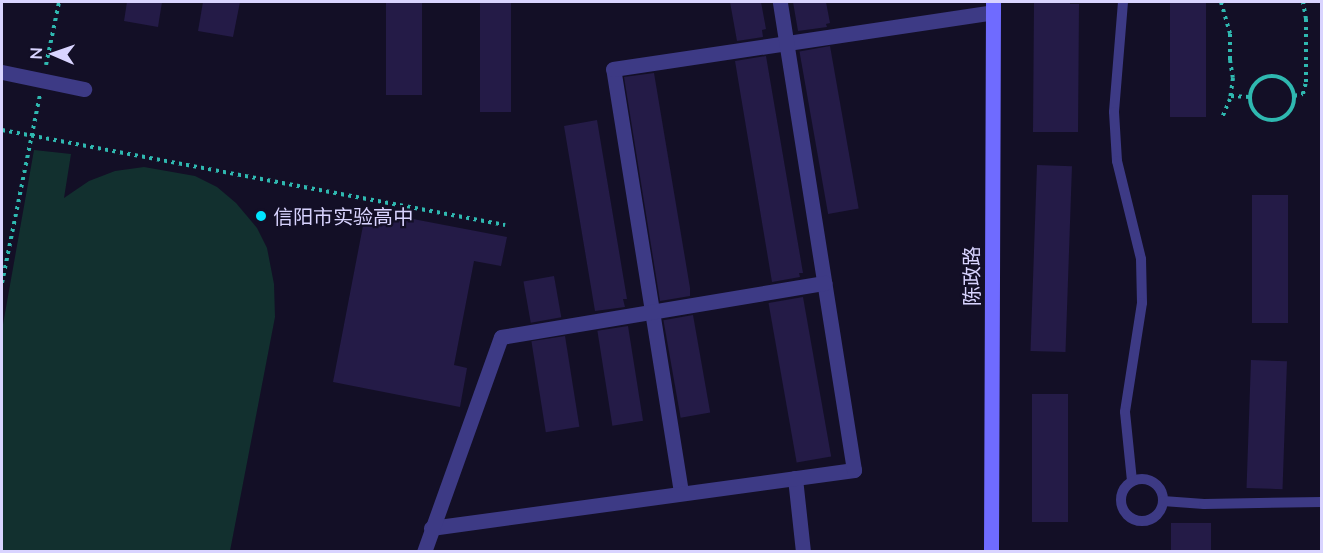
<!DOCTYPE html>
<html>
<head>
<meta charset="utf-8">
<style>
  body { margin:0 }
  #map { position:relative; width:1323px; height:553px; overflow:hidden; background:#130f26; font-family:Lato,"Noto Sans SC",sans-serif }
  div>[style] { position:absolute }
  .green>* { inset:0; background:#12302f }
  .building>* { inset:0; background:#241b47; transform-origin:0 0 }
  .path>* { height:4px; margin-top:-2px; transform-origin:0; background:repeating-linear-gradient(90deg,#2fb8b0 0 3px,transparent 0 7.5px) }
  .path>.ring { margin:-2px; padding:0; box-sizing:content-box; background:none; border:4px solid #2fb8b0; border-radius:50% }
  .lane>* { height:10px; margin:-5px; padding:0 5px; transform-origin:5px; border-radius:5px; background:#3d3a85 }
  .lane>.ring { margin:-5px; padding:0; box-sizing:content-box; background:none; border:10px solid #3d3a85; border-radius:50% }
  .street>* { height:15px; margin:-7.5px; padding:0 7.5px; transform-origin:7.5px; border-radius:7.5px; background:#3d3a85 }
  .secondary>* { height:15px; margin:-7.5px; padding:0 7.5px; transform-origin:7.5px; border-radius:7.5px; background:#6f6bff }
  .dots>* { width:16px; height:16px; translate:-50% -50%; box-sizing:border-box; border:3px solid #130f26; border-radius:50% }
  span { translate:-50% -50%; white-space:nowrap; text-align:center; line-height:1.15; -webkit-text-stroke:4.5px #130f26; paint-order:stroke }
  .poi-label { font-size:20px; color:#d9d4ff }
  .left { translate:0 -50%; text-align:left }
  .street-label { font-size:20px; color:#d9d4ff }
  .frame { position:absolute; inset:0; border:3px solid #d9d4ff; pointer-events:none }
  .north { position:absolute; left:24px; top:24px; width:60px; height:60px; -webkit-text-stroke:4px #130f26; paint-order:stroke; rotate:272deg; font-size:16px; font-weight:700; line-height:24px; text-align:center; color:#d9d4ff }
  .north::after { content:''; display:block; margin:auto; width:21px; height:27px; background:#d9d4ff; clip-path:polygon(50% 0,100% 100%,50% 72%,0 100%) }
</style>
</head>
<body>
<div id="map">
  <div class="green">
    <div style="clip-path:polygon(34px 150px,71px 154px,64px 198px,89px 181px,115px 171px,144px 167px,195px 176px,217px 187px,236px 203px,257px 228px,267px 248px,274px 284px,275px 317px,230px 551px,2px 551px,2px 330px)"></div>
  </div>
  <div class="building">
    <div style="clip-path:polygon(127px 2px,162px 2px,158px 27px,124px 21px)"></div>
    <div style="clip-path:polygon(203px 2px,240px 2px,233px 37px,198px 31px)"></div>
    <div style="left:386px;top:2px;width:36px;height:93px"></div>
    <div style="left:480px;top:2px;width:31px;height:110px"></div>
    <div style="clip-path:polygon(730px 2px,761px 2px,766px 29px,762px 30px,763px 37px,737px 41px)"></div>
    <div style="clip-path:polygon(793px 2px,826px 2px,830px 23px,826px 24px,827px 27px,798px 31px)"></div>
    <div style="clip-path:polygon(1034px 2px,1070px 2px,1070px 4px,1079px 4px,1078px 132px,1033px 132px)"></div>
    <div style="left:1170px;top:2px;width:36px;height:115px"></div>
    <div style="left:830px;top:46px;width:165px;height:31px;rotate:80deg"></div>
    <div style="clip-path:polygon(766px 56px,803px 273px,799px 273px,800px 277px,772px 282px,735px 61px)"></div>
    <div style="clip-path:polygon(654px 73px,690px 288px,690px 296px,660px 301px,624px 77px)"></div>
    <div style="clip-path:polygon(597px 120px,627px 299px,623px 299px,625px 307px,595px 311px,564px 126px)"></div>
    <div style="left:1037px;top:165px;width:35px;height:186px;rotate:2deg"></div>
    <div style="left:1252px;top:195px;width:36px;height:128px"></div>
    <div style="clip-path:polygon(366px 210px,507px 237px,501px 266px,474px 261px,454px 365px,467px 368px,460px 407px,333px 382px)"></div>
    <div style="left:554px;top:276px;width:42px;height:31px;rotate:80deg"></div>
    <div style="left:803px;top:297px;width:162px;height:35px;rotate:80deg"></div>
    <div style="left:693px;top:315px;width:99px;height:30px;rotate:80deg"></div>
    <div style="left:628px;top:326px;width:96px;height:31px;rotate:81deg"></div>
    <div style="left:565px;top:336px;width:92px;height:34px;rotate:81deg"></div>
    <div style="left:1251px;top:360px;width:36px;height:128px;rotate:2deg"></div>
    <div style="left:1032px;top:394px;width:36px;height:128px"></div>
    <div style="left:1171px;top:523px;width:40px;height:29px"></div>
  </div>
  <div class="path">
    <div style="left:1221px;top:2px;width:33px;rotate:74deg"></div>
    <div style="left:1230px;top:34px;width:26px;rotate:90deg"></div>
    <div style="left:1230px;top:60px;width:18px;rotate:81deg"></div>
    <div style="left:1233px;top:78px;width:21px;rotate:98deg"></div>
    <div style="left:1230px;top:99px;width:21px;rotate:113deg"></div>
    <div style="left:46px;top:65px;width:64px;rotate:-78.3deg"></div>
    <div class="ring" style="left:1250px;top:76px;width:40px;height:40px"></div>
    <div style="left:1231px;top:96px;width:19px;rotate:3deg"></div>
    <div style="left:1294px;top:96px;width:9px;rotate:-13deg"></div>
    <div style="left:1303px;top:94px;width:12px;rotate:-76deg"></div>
    <div style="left:1306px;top:82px;width:63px;rotate:-90deg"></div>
    <div style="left:1306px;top:19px;width:17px;rotate:-100deg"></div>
    <div style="left:2px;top:130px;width:512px;rotate:10.7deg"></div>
    <div style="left:2px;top:283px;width:192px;rotate:-78.6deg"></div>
  </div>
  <div class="lane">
    <div style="left:1123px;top:2px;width:110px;rotate:94.7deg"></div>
    <div style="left:1114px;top:112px;width:49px;rotate:86.5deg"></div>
    <div style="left:1117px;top:161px;width:101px;rotate:76.2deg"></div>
    <div style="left:1141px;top:259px;width:44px;rotate:88.7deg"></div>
    <div style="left:1142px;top:303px;width:110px;rotate:98.9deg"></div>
    <div style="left:1125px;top:412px;width:69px;rotate:84.2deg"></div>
    <div class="ring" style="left:1121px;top:479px;width:32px;height:32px"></div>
    <div style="left:1163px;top:501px;width:41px;rotate:4.2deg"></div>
    <div style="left:1204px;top:504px;width:118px;rotate:-1deg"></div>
  </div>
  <div class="street">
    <div style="left:2px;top:72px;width:84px;rotate:11.7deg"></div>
    <div style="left:795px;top:478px;width:74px;rotate:83.8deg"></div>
    <div style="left:681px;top:492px;width:428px;rotate:-99.1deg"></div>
    <div style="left:613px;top:69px;width:384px;rotate:-8.5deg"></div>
    <div style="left:431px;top:528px;width:427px;rotate:-7.8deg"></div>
    <div style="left:854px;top:470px;width:474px;rotate:-99deg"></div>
    <div style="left:424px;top:552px;width:228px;rotate:-70.3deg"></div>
    <div style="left:501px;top:337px;width:328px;rotate:-9.5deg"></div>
  </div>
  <div class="secondary">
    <div style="left:991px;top:552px;width:550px;rotate:-89.79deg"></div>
  </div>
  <div class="dots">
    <div style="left:261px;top:216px;background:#00e5ff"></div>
  </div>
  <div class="poi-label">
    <span class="left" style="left:273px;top:216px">信阳市实验高中</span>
  </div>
  <div class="street-label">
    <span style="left:971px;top:276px;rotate:-90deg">陈政路</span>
  </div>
  <div class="frame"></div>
  <div class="north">N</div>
</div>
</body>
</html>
